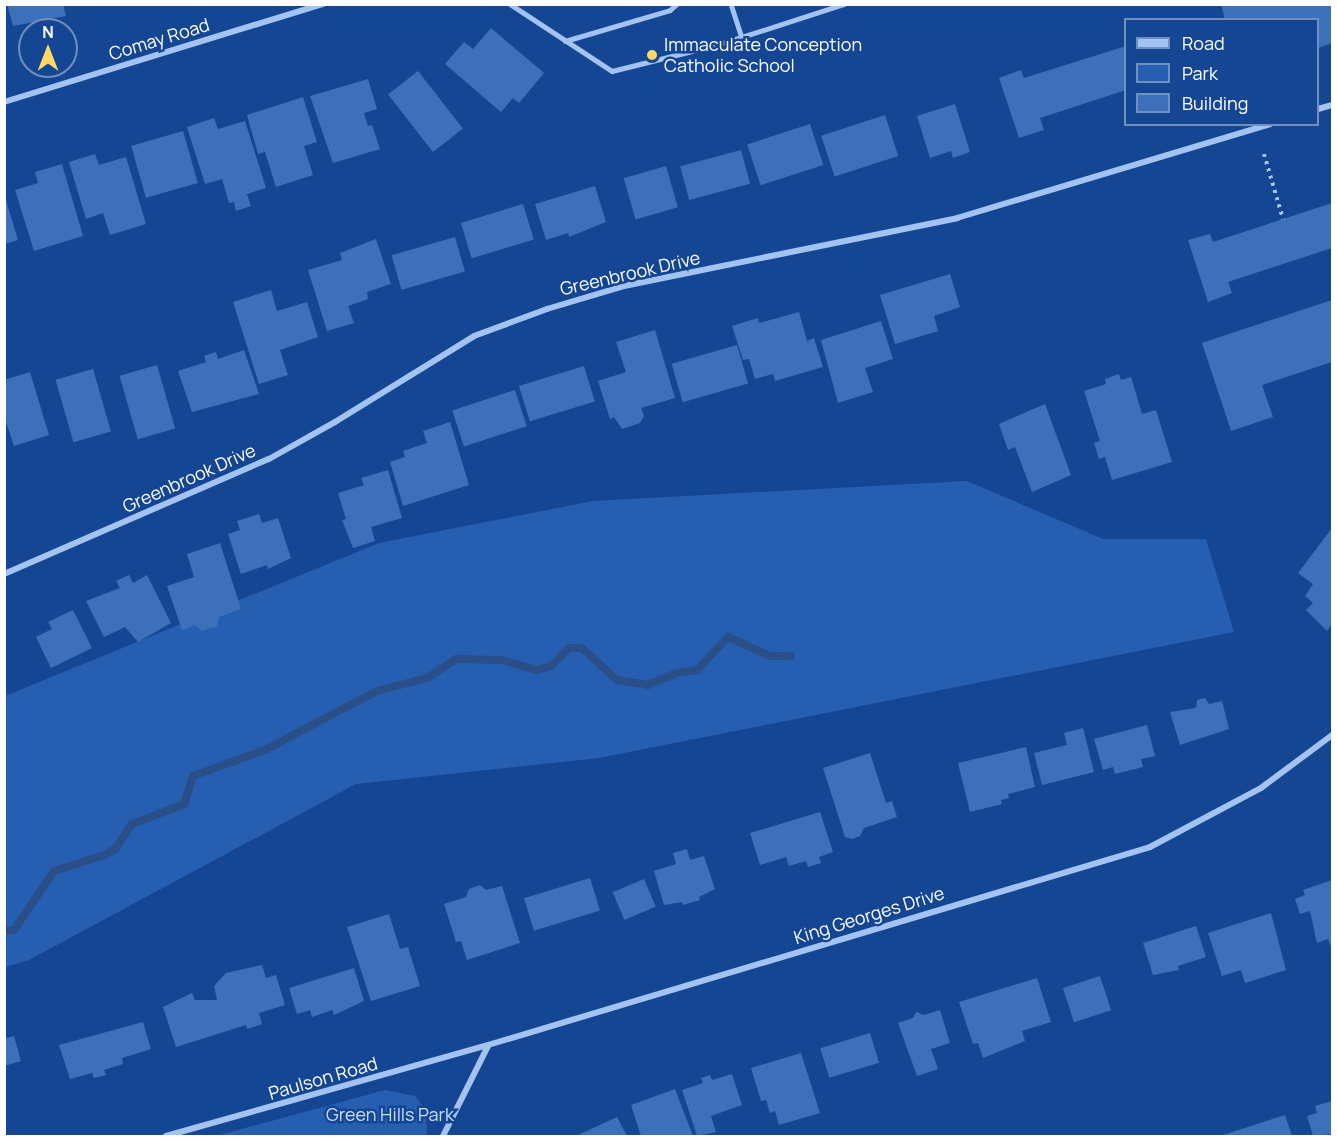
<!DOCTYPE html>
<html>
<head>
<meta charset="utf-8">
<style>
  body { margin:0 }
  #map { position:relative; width:1337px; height:1141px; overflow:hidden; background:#144694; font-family:Manrope,sans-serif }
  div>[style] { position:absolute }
  .green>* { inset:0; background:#265fb2 }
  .stream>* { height:8px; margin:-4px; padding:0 4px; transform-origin:4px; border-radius:4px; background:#2a4f88 }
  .building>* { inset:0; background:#3d70bb; transform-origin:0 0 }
  .path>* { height:4px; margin-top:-2px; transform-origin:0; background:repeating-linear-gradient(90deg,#a3c3f2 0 3px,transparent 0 7.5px) }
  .service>* { height:4.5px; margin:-2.25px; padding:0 2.25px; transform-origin:2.25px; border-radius:2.25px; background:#a3c3f2 }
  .minor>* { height:6px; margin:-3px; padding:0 3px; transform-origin:3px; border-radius:3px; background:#a3c3f2 }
  .dots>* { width:16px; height:16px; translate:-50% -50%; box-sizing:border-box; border:3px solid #144694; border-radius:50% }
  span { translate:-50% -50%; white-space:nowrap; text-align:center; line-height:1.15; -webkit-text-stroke:5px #144694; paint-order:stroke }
  .street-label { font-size:18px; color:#fff }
  .poi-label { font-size:18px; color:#fff }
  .left { translate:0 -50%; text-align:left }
  .park-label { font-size:18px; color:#cadffc }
  .frame { position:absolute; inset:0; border:6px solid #fff; pointer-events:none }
  .legend { position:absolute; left:1124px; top:18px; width:195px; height:108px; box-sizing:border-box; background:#144694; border:2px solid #7290bf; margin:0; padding:8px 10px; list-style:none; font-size:18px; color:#fff }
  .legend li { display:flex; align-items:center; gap:12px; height:30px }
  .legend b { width:30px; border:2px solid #7290bf }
  .north { position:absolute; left:18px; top:18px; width:60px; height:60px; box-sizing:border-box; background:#144694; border:2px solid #7290bf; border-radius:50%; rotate:0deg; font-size:16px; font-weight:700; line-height:24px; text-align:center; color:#fff }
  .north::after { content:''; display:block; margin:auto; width:21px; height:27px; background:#ffd964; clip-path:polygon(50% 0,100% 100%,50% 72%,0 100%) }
</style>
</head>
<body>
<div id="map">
  <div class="green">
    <div style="clip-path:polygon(967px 481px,1103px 539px,1206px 539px,1234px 632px,599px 758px,356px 784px,29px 960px,5px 967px,5px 696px,379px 543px,593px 501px)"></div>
    <div style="clip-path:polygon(385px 1090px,415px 1096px,426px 1110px,427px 1136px,216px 1136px)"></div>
  </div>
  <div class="stream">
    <div style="left:4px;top:931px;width:10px;rotate:-6deg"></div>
    <div style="left:14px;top:930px;width:71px;rotate:-55.9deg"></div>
    <div style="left:54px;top:871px;width:52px;rotate:-17.7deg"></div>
    <div style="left:104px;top:855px;width:13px;rotate:-29deg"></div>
    <div style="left:115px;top:849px;width:30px;rotate:-56deg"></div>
    <div style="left:132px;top:824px;width:56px;rotate:-21deg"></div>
    <div style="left:184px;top:804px;width:29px;rotate:-72deg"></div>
    <div style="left:193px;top:776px;width:77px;rotate:-19.9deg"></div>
    <div style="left:265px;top:750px;width:127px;rotate:-27.8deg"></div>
    <div style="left:377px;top:691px;width:52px;rotate:-14.6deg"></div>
    <div style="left:427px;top:678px;width:35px;rotate:-33deg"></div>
    <div style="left:456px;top:659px;width:46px;rotate:1.2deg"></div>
    <div style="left:502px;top:660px;width:37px;rotate:16deg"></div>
    <div style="left:538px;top:670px;width:14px;rotate:-17deg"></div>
    <div style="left:551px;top:666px;width:25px;rotate:-45deg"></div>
    <div style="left:569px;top:648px;width:13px"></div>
    <div style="left:582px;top:648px;width:47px;rotate:42.4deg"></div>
    <div style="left:617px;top:680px;width:31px;rotate:9deg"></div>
    <div style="left:648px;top:685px;width:30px;rotate:-23deg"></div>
    <div style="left:676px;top:673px;width:21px;rotate:-8deg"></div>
    <div style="left:697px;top:670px;width:45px;rotate:-46.8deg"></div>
    <div style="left:728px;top:637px;width:46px;rotate:24.3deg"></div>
    <div style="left:770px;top:656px;width:21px"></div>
  </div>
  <div class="building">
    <div style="clip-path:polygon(7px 4px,63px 4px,66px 16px,13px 26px)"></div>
    <div style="clip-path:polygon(1221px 4px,1332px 4px,1332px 43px,1318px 48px,1318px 20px,1225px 20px)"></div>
    <div style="clip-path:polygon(491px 28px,544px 73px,519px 103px,513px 98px,501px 112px,445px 64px,464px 42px,473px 49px)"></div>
    <div style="clip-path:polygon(1126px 46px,1126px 90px,1040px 118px,1044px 130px,1019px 138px,999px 78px,1021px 70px,1024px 78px)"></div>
    <div style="left:418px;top:71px;width:73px;height:38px;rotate:52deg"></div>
    <div style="clip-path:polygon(368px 79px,377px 109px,364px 113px,368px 126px,372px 125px,380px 149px,333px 163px,310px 96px)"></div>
    <div style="clip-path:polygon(303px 97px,317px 142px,304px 146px,313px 175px,276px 187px,265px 152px,258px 154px,247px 115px)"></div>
    <div style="clip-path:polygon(955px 104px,970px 152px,953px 158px,951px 151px,930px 158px,917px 116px)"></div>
    <div style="left:885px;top:115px;width:43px;height:67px;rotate:72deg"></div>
    <div style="clip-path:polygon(214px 118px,218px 129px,245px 121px,266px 188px,247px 194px,251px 206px,236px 211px,234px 202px,229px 203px,222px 179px,205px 184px,187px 127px)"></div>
    <div style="left:810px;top:124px;width:43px;height:66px;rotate:72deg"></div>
    <div style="left:183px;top:131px;width:54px;height:54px;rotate:74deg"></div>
    <div style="left:741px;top:150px;width:35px;height:63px;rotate:75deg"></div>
    <div style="clip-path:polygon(95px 154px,99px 165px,126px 157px,146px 224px,110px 235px,103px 213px,86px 219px,69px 162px)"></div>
    <div style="clip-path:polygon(62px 164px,83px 236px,34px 251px,15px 190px,38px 183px,35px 172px)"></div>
    <div style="left:666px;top:166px;width:43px;height:44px;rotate:74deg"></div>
    <div style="clip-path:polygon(595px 186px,606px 222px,569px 237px,568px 233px,546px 240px,535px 204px)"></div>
    <div style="clip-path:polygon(5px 197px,18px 240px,5px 244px)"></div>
    <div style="clip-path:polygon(1332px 203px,1332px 248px,1228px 282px,1232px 293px,1208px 302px,1188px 240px,1210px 234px,1213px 242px)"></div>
    <div style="left:523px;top:204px;width:37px;height:65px;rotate:73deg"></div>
    <div style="left:455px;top:237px;width:36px;height:66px;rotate:74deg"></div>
    <div style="clip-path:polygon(376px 239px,391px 284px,367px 292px,368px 299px,348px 306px,354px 323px,327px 331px,308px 270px,342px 260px,340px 253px)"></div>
    <div style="clip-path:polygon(950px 274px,960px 307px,934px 316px,938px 331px,895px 344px,880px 295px)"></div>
    <div style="clip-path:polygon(271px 290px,277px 311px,307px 302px,318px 337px,280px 350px,288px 375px,259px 384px,233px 302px)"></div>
    <div style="clip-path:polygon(1332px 300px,1332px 362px,1262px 385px,1273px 417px,1231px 431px,1202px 343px)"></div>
    <div style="clip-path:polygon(799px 312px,807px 341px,814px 338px,823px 367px,775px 381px,773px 374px,755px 379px,749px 359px,743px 360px,732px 326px,758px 318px,759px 323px)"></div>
    <div style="clip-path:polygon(881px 321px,893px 359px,865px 368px,873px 392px,838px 403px,821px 340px)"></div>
    <div style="clip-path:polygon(655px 330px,675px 398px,641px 408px,644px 416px,640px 423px,622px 429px,614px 417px,610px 419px,598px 381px,626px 372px,616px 342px)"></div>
    <div style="left:737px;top:345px;width:40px;height:68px;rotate:74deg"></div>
    <div style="clip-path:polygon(244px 350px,259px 394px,192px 412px,178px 371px,206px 362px,204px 356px,216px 352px,218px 359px)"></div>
    <div style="left:157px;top:365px;width:66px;height:39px;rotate:74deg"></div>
    <div style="left:584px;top:366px;width:37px;height:68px;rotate:73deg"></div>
    <div style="left:93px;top:369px;width:65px;height:39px;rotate:74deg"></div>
    <div style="clip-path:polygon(30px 372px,49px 435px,14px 446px,4px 416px,4px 380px)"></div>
    <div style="clip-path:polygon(1119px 374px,1121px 380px,1131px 377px,1142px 414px,1156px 410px,1172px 462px,1112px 480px,1105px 457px,1099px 459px,1094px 443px,1100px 441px,1084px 391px,1106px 384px,1105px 379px)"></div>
    <div style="left:515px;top:390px;width:38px;height:66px;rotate:72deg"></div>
    <div style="clip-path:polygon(1045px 404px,1071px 475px,1032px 492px,1015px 447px,1008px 450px,999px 424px)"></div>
    <div style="clip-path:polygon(450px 422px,469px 485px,403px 506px,390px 462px,405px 457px,403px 451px,427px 443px,423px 431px)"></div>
    <div style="clip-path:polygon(388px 470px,402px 518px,371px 527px,375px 541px,353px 548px,342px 520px,346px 519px,338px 493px,364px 485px,361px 478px)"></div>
    <div style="clip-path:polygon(259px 514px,262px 523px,278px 518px,291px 558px,268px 569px,267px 565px,241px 574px,228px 534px,240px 530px,237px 521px)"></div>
    <div style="clip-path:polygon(1332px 528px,1332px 624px,1327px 631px,1306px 610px,1313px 603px,1305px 596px,1313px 584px,1298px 573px)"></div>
    <div style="clip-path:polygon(220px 543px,241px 609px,219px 617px,217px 626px,202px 631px,195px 625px,182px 630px,167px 586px,194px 577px,187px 554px)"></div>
    <div style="clip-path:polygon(129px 575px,133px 583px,147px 575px,171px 623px,138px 642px,125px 627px,104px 637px,86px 601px,120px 588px,116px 581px)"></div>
    <div style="clip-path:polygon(73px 610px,92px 648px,51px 668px,36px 637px,52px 629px,48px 622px)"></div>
    <div style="clip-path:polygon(1205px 698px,1209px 704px,1222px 701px,1229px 729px,1180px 745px,1170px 712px,1196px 708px,1197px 700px)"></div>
    <div style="clip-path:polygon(1147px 725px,1155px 756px,1141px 759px,1143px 767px,1115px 774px,1113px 767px,1103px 770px,1094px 739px)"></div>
    <div style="clip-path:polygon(1083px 728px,1094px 772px,1042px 785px,1034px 753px,1067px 745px,1064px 733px)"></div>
    <div style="clip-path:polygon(1026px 747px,1035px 787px,1008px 794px,1009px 798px,1001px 800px,1002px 804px,970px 812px,958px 763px)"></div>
    <div style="clip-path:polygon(870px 753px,886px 803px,892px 801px,897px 817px,864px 828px,860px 836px,852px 839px,845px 837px,823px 768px)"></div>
    <div style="clip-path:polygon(820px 812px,833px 852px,819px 857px,821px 863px,808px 867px,806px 861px,789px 866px,786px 857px,760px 865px,750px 833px)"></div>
    <div style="clip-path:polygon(687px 849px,690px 860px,704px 856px,715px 889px,699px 897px,700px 900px,683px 905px,682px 902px,664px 905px,654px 871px,676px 864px,673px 853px)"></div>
    <div style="left:590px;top:878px;width:34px;height:69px;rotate:73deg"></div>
    <div style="left:644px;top:879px;width:30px;height:34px;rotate:67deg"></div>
    <div style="clip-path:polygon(1332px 880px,1332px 950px,1328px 939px,1317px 943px,1310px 911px,1300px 914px,1295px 899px,1305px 895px,1303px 890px)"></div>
    <div style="clip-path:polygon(480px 885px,486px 890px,502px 886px,520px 943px,467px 960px,461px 941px,456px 942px,444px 904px,466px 897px,469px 889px)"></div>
    <div style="clip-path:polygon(1271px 913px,1286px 970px,1245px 983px,1241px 970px,1222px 976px,1208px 933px)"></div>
    <div style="clip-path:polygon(389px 914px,400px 949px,408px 947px,420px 986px,371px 1001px,347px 927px)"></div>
    <div style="clip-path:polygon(1196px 926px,1206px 957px,1178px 966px,1179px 970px,1153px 975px,1143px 943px)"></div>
    <div style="clip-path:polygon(262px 965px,266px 978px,276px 975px,285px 1005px,259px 1013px,262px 1024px,247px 1029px,246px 1025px,176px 1047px,163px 1007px,192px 993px,195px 1000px,217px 1000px,214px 986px,226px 973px)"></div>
    <div style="clip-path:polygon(354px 968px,364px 1001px,334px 1015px,332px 1010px,312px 1017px,310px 1010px,297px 1014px,289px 988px)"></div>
    <div style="left:1100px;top:976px;width:36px;height:39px;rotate:72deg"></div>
    <div style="clip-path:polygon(1037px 978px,1051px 1022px,1022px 1031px,1025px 1041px,983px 1058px,978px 1043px,973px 1044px,959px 1002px)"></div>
    <div style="clip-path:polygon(940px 1010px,950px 1043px,931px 1049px,938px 1069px,917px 1076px,898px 1023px,913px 1018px,916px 1012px,924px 1015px)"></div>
    <div style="clip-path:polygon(143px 1022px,151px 1049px,122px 1058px,123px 1064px,104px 1070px,106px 1075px,94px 1078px,92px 1073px,70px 1079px,59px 1045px)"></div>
    <div style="clip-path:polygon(4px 1033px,7px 1038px,14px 1036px,21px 1061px,4px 1066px)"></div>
    <div style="left:870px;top:1033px;width:31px;height:52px;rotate:73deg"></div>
    <div style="clip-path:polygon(801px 1053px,820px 1113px,779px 1125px,775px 1111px,770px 1113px,766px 1100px,761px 1101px,751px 1068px)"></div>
    <div style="clip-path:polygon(732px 1074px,742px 1105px,711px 1116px,716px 1132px,697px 1136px,682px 1090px,703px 1083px,701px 1078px,710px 1075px,712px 1080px)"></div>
    <div style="clip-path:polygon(675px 1089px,693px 1136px,641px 1136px,631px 1105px)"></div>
    <div style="clip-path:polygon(1332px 1101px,1332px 1134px,1313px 1136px,1307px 1116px,1317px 1113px,1315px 1106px)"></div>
    <div style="clip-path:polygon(1285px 1115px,1292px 1136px,1220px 1136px)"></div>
    <div style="clip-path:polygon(617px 1117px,627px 1136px,576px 1136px)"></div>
  </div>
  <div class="path">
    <div style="left:1264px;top:154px;width:68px;rotate:73.7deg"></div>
  </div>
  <div class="service">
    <div style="left:510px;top:4px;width:122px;rotate:33.3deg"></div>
    <div style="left:612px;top:71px;width:111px;rotate:-14deg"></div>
    <div style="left:720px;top:44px;width:130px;rotate:-17.9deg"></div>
    <div style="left:731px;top:4px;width:33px;rotate:72deg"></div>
    <div style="left:565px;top:41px;width:109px;rotate:-16.4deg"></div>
    <div style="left:670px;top:10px;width:9px;rotate:-41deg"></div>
  </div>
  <div class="minor">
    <div style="left:4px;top:102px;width:334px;rotate:-17.1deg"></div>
    <div style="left:1318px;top:109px;width:15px;rotate:-16deg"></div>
    <div style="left:4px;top:574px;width:289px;rotate:-23.5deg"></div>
    <div style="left:269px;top:459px;width:76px;rotate:-29.3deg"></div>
    <div style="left:335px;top:422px;width:163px;rotate:-31.7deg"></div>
    <div style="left:474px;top:336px;width:78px;rotate:-20.3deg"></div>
    <div style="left:547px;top:309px;width:80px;rotate:-16.6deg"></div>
    <div style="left:624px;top:286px;width:340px;rotate:-11.5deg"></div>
    <div style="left:957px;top:218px;width:327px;rotate:-16.7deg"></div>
    <div style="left:166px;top:1136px;width:335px;rotate:-15.8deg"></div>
    <div style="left:488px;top:1045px;width:691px;rotate:-16.65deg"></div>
    <div style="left:1150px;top:847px;width:126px;rotate:-28deg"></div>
    <div style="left:1261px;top:788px;width:89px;rotate:-36.7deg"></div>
    <div style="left:443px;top:1136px;width:101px;rotate:-63.4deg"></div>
  </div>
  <div class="dots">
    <div style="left:652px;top:55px;background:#ffd964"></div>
  </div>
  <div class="street-label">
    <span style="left:159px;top:39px;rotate:-17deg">Comay Road</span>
    <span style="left:630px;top:273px;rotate:-13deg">Greenbrook Drive</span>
    <span style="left:189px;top:478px;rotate:-24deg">Greenbrook Drive</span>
    <span style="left:869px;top:915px;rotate:-17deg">King Georges Drive</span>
    <span style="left:323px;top:1078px;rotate:-16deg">Paulson Road</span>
  </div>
  <div class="poi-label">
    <span class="left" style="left:664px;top:55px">Immaculate Conception<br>Catholic School</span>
  </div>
  <div class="park-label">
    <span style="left:390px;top:1114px">Green Hills Park</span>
  </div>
  <div class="frame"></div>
  <ul class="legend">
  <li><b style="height:8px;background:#a3c3f2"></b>Road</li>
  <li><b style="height:16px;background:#265fb2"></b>Park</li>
  <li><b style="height:16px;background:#3d70bb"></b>Building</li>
  </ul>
  <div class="north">N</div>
</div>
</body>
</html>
